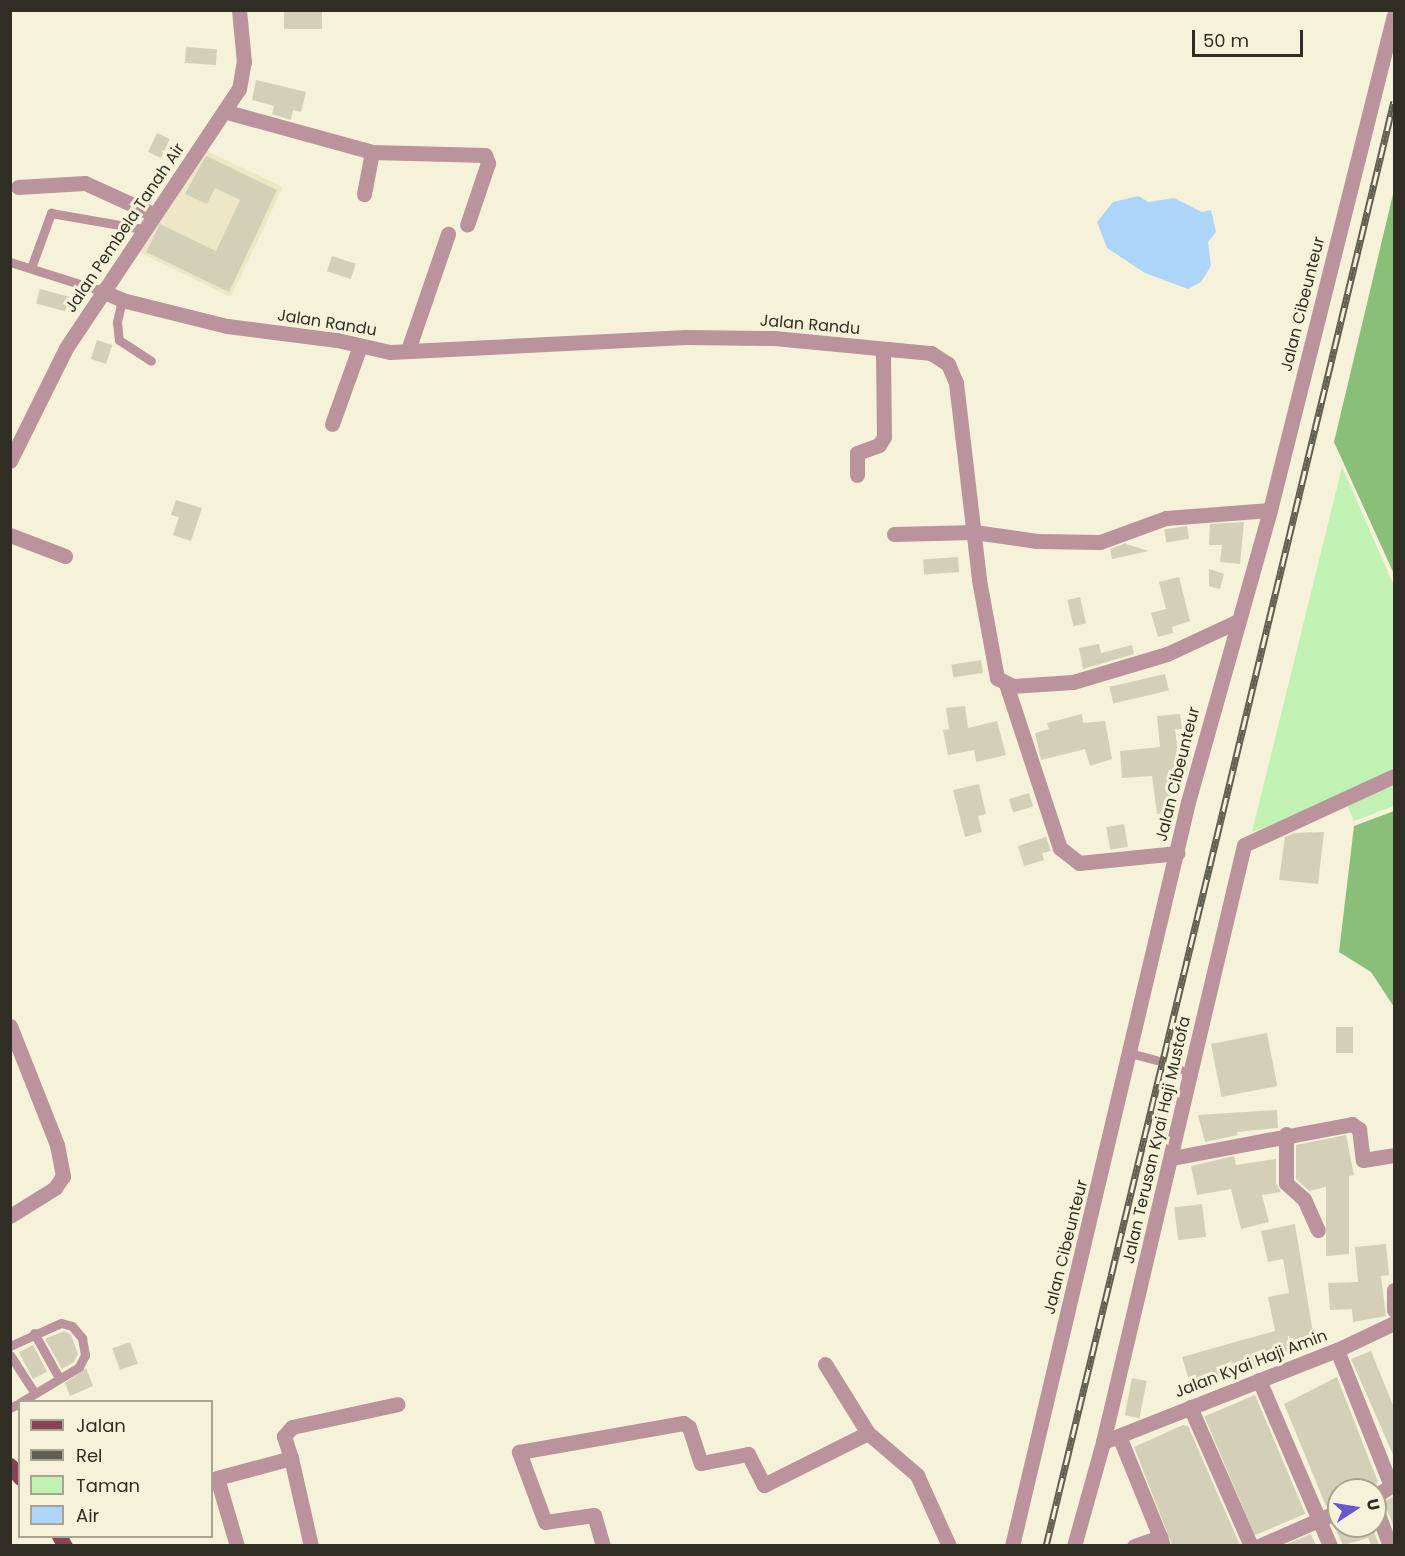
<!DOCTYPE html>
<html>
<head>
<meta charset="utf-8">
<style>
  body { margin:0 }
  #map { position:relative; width:1405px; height:1556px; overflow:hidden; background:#f6f2d9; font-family:Poppins,sans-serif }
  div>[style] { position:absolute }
  .built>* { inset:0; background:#ede7c6 }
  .green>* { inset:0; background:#c1f1b3 }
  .forest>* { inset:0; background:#8abf79 }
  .water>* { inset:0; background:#add5fa }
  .building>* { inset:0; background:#d4d0b7; transform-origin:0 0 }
  .service>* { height:9px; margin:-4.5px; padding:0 4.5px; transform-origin:4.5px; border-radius:4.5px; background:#bb939c }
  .minor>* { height:15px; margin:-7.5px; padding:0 7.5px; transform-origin:7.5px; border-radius:7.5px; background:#bb939c }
  .primary>* { height:15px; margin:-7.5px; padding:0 7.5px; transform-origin:7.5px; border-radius:7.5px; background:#884457 }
  .rail>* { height:7px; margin-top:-3.5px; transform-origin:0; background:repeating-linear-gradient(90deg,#f6f2d9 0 14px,#605e50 0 28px); box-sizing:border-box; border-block:2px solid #605e50 }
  span { translate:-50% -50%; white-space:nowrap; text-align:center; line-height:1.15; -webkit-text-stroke:6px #f6f2d9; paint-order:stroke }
  .street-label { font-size:16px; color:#302e24 }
  .frame { position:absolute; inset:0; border:12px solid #302e24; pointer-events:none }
  .legend { position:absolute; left:18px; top:1400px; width:195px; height:138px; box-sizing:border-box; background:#f6f2d9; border:2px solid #a7a491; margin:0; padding:8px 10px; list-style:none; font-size:18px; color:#302e24 }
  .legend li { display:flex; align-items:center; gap:12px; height:30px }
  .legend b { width:30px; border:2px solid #a7a491 }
  .north { position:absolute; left:1327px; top:1478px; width:60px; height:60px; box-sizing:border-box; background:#f6f2d9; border:2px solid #a7a491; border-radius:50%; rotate:78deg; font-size:16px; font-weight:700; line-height:24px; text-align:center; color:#302e24 }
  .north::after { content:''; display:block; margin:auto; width:21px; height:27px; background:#6457d0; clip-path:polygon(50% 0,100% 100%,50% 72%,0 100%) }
  .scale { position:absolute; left:1192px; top:30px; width:111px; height:27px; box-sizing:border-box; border:3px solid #302e24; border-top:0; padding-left:8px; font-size:18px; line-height:21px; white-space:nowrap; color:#302e24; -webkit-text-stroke:4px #f6f2d9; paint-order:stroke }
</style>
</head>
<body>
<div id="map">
  <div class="built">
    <div style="clip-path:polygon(203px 149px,283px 187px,231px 297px,139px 252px)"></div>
  </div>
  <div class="green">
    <div style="clip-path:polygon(1342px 467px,1394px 586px,1394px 806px,1354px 821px,1344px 798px,1252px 832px)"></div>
  </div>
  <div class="forest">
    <div style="clip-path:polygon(1394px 190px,1394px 574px,1334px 442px)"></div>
    <div style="clip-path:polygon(1394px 811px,1394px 1007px,1371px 972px,1339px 952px,1354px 826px)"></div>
  </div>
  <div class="water">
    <div style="clip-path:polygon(1138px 196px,1149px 202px,1174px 198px,1202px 212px,1211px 210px,1216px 232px,1208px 242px,1211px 266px,1201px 282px,1188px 289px,1145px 273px,1107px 248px,1097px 222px,1113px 202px)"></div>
  </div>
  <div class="building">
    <div style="left:284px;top:10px;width:38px;height:19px"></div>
    <div style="left:186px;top:47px;width:31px;height:16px;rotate:4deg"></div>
    <div style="clip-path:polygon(256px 80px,306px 92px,301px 112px,293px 110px,291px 120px,272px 114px,274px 106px,252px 100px)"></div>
    <div style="left:157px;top:133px;width:14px;height:21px;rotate:25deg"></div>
    <div style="clip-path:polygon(206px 156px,277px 190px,229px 292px,146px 252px,160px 224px,216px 251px,240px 200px,215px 188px,207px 204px,185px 194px)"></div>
    <div style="left:332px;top:256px;width:25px;height:16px;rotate:18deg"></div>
    <div style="left:40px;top:289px;width:30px;height:15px;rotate:15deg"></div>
    <div style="left:97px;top:340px;width:16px;height:20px;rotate:18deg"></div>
    <div style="clip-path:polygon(176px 500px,202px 508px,191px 541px,173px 535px,179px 517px,171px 515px)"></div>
    <div style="clip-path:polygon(1244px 522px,1240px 564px,1220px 562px,1222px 545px,1209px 545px,1210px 524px)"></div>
    <div style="left:1187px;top:526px;width:13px;height:23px;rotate:81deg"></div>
    <div style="clip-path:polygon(1126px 543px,1126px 544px,1149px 551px,1112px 559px,1110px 549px)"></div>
    <div style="left:958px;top:557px;width:15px;height:35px;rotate:86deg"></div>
    <div style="clip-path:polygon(1209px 569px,1224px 574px,1220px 589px,1209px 586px)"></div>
    <div style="clip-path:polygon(1179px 577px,1190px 621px,1172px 627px,1173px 633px,1158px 637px,1151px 613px,1166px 609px,1159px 582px)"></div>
    <div style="left:1080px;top:597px;width:27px;height:13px;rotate:77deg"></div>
    <div style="clip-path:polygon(1099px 644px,1101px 653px,1132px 645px,1134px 654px,1083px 669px,1079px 648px)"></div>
    <div style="left:981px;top:660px;width:13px;height:30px;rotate:81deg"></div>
    <div style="left:1165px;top:674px;width:17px;height:57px;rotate:77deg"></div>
    <div style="clip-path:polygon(965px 706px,968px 728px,997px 721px,1006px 755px,976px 762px,974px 750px,948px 755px,943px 730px,949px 729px,946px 708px)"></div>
    <div style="clip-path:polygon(1082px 714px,1083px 723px,1105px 721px,1112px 759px,1090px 766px,1085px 749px,1041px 760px,1035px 733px,1049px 729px,1047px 723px)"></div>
    <div style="clip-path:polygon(1180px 714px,1182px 729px,1175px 729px,1179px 760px,1189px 761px,1186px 774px,1174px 775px,1175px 811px,1157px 814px,1152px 776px,1122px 778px,1120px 751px,1160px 747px,1157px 716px)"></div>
    <div style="clip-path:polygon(979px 784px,986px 814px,978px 816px,982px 832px,965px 837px,953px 790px)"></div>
    <div style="left:1029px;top:793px;width:14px;height:21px;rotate:73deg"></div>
    <div style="left:1124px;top:824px;width:23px;height:18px;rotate:80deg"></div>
    <div style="clip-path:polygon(1324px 832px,1318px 884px,1279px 880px,1285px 837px,1294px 833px)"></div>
    <div style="clip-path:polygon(1046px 837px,1051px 851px,1042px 853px,1044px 860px,1024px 866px,1018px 846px)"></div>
    <div style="left:1336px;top:1027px;width:17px;height:26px"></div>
    <div style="left:1267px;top:1033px;width:54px;height:57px;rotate:79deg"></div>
    <div style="clip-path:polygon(1277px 1110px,1278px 1128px,1237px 1132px,1238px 1135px,1205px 1142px,1198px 1115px)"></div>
    <div style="clip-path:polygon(1346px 1135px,1354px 1175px,1349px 1176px,1349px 1254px,1326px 1256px,1326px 1187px,1309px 1191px,1296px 1179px,1296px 1145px)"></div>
    <div style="clip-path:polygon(1234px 1156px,1236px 1165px,1276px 1159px,1276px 1183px,1281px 1192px,1262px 1195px,1269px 1222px,1241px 1229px,1231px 1189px,1197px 1195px,1191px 1166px)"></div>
    <div style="left:1202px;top:1204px;width:33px;height:28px;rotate:83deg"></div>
    <div style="clip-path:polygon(1295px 1224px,1315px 1345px,1273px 1354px,1276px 1362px,1191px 1387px,1182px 1357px,1275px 1331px,1268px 1297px,1289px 1293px,1283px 1259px,1268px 1262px,1261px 1231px)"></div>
    <div style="clip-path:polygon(1386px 1244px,1389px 1275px,1381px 1276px,1386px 1316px,1353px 1322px,1352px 1309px,1330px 1310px,1328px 1283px,1358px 1282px,1355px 1247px)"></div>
    <div style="clip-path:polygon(64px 1331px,71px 1335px,78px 1354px,74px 1362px,62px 1369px,45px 1339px)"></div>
    <div style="left:130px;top:1342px;width:23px;height:19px;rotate:70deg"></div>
    <div style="left:33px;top:1345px;width:30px;height:16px;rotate:62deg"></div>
    <div style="clip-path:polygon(1371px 1351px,1395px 1410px,1395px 1459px,1351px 1359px)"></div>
    <div style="clip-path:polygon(86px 1368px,93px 1386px,70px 1396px,65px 1383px)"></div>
    <div style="clip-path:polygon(1337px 1377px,1378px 1482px,1368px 1490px,1339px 1490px,1339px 1501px,1326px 1506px,1284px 1404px)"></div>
    <div style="left:1132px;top:1378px;width:15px;height:38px;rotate:11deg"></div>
    <div style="left:1255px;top:1395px;width:129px;height:55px;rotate:67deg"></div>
    <div style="clip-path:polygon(1183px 1425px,1188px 1426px,1240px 1545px,1172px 1545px,1134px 1447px)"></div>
    <div style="clip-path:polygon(1395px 1495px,1395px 1530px,1384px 1502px)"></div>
    <div style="clip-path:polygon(1339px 1522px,1339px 1526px,1372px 1526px,1379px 1545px,1371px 1545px,1368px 1538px,1343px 1545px,1333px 1524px)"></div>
    <div style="clip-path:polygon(1311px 1534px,1316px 1545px,1284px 1545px)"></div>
  </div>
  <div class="service">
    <div style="left:10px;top:262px;width:96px;rotate:17.5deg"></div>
    <div style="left:31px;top:268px;width:59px;rotate:-70deg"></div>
    <div style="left:51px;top:213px;width:93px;rotate:9.9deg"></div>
    <div style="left:122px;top:300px;width:23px;rotate:103deg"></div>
    <div style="left:117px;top:322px;width:18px;rotate:84deg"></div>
    <div style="left:119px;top:340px;width:38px;rotate:33deg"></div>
    <div style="left:1130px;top:1053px;width:27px;rotate:15deg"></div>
    <div style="left:1174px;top:1068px;width:18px;rotate:19deg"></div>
    <div style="left:34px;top:1333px;width:51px;rotate:60.9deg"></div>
    <div style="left:10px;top:1346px;width:56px;rotate:-24.3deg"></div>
    <div style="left:61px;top:1323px;width:11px;rotate:15deg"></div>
    <div style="left:72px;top:1326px;width:16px;rotate:50deg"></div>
    <div style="left:82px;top:1338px;width:17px;rotate:80deg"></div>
    <div style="left:85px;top:1355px;width:13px;rotate:117deg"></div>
    <div style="left:79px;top:1367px;width:68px;rotate:148.9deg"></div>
    <div style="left:10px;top:1355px;width:44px;rotate:57deg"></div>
    <div style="left:10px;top:1408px;width:11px;rotate:-27deg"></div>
  </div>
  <div class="minor">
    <div style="left:227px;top:112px;width:150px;rotate:15.4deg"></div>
    <div style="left:372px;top:152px;width:43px;rotate:100.8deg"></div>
    <div style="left:372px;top:152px;width:113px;rotate:1.5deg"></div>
    <div style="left:485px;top:155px;width:9px;rotate:69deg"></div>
    <div style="left:488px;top:163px;width:65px;rotate:108.7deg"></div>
    <div style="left:18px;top:187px;width:67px;rotate:-3.4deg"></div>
    <div style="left:85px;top:183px;width:75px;rotate:24.5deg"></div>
    <div style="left:102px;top:291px;width:22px;rotate:24deg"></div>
    <div style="left:122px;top:300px;width:108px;rotate:13.9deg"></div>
    <div style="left:227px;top:326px;width:111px;rotate:7.3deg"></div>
    <div style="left:337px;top:340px;width:54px;rotate:12.8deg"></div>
    <div style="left:390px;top:352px;width:296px;rotate:-2.9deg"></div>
    <div style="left:686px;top:337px;width:88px;rotate:0.7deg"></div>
    <div style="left:774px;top:338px;width:158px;rotate:5.5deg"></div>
    <div style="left:931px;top:353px;width:20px;rotate:33deg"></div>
    <div style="left:948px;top:364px;width:21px;rotate:67deg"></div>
    <div style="left:956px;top:383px;width:198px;rotate:83.3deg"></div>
    <div style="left:979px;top:580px;width:100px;rotate:79.6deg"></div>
    <div style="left:997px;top:678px;width:18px;rotate:27deg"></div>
    <div style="left:1013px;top:686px;width:60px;rotate:-3.8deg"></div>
    <div style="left:1073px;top:682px;width:98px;rotate:-16.6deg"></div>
    <div style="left:1167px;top:654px;width:76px;rotate:-24.9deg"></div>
    <div style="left:408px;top:350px;width:123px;rotate:-71deg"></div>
    <div style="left:332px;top:424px;width:83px;rotate:-70.3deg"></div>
    <div style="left:10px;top:461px;width:126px;rotate:-63.6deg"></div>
    <div style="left:66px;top:348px;width:311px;rotate:-56.3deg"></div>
    <div style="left:239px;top:89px;width:27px;rotate:-80deg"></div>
    <div style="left:244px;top:62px;width:52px;rotate:-95.5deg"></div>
    <div style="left:857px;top:475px;width:22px;rotate:-90deg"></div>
    <div style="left:857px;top:453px;width:23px;rotate:-20deg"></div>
    <div style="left:879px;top:445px;width:9px;rotate:-58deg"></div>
    <div style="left:884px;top:437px;width:87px;rotate:-90.7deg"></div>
    <div style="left:894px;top:534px;width:80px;rotate:-1.4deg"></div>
    <div style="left:974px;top:532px;width:64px;rotate:8.1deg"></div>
    <div style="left:1037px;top:541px;width:63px;rotate:0.9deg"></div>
    <div style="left:1100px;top:542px;width:70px;rotate:-20deg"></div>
    <div style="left:1166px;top:518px;width:104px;rotate:-4.4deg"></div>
    <div style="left:10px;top:535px;width:59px;rotate:20.9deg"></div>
    <div style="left:1006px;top:684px;width:173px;rotate:71.8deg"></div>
    <div style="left:1060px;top:848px;width:24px;rotate:38deg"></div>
    <div style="left:1079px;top:863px;width:99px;rotate:-5.8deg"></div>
    <div style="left:10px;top:1026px;width:128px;rotate:68.4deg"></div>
    <div style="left:57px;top:1145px;width:32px;rotate:79deg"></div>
    <div style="left:63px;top:1176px;width:14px;rotate:124deg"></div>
    <div style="left:55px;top:1188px;width:53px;rotate:148.1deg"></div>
    <div style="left:1286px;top:1134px;width:49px;rotate:90deg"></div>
    <div style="left:1286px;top:1183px;width:24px;rotate:42deg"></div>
    <div style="left:1304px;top:1199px;width:34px;rotate:66deg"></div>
    <div style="left:1172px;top:1158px;width:183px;rotate:-10.7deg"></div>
    <div style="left:1352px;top:1124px;width:9px;rotate:36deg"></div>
    <div style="left:1359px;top:1129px;width:31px;rotate:83deg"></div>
    <div style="left:1363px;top:1160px;width:31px;rotate:-9deg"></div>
    <div style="left:1394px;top:1290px;width:20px;rotate:90deg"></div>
    <div style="left:1337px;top:1350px;width:146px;rotate:68.3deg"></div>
    <div style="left:1391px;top:1486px;width:19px;rotate:148deg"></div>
    <div style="left:825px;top:1364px;width:81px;rotate:58.1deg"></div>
    <div style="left:1259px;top:1380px;width:181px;rotate:66.8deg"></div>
    <div style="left:1190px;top:1407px;width:152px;rotate:66.3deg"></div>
    <div style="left:1119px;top:1436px;width:109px;rotate:67.9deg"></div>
    <div style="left:1103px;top:1442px;width:251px;rotate:-21.5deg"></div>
    <div style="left:1337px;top:1350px;width:63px;rotate:-25.3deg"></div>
    <div style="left:291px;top:1458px;width:23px;rotate:-108deg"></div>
    <div style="left:284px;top:1436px;width:12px;rotate:-48deg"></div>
    <div style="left:292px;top:1427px;width:108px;rotate:-12.2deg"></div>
    <div style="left:1375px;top:1506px;width:43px;rotate:69.4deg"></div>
    <div style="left:237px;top:1546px;width:71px;rotate:-106.4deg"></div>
    <div style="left:217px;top:1478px;width:77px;rotate:-15.1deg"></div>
    <div style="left:291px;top:1458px;width:90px;rotate:77.2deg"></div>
    <div style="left:603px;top:1546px;width:32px;rotate:-106deg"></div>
    <div style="left:594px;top:1515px;width:49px;rotate:171.9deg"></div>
    <div style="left:545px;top:1522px;width:75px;rotate:-110.4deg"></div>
    <div style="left:519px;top:1452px;width:167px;rotate:-10deg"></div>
    <div style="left:683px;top:1423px;width:7px;rotate:34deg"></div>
    <div style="left:689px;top:1427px;width:38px;rotate:72deg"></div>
    <div style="left:701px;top:1463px;width:48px;rotate:-10.8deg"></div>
    <div style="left:748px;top:1454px;width:35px;rotate:63deg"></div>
    <div style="left:764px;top:1485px;width:116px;rotate:-26.6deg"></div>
    <div style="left:868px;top:1433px;width:65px;rotate:40.6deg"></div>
    <div style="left:917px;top:1475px;width:78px;rotate:65.7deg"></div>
    <div style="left:1012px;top:1546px;width:765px;rotate:-76.69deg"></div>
    <div style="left:1188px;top:802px;width:303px;rotate:-74.3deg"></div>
    <div style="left:1270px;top:510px;width:510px;rotate:-75.94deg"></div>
    <div style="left:1074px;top:1546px;width:108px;rotate:-74.4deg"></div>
    <div style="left:1103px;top:1442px;width:613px;rotate:-76.71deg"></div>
    <div style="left:1244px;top:845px;width:165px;rotate:-24.7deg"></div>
    <div style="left:1134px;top:1546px;width:28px;rotate:-19deg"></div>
    <div style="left:1160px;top:1537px;width:9px;rotate:72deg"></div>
    <div style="left:1259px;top:1546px;width:87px;rotate:-23.6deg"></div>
  </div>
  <div class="primary">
    <div style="left:10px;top:1465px;width:16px;rotate:52deg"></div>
    <div style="left:59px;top:1536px;width:12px;rotate:59deg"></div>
  </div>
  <div class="rail">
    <div style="left:1046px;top:1546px;width:1486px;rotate:-76.46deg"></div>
  </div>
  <div class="street-label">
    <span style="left:125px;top:228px;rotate:-56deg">Jalan Pembela Tanah Air</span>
    <span style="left:1303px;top:304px;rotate:-76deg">Jalan Cibeunteur</span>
    <span style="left:327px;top:323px;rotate:9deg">Jalan Randu</span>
    <span style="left:810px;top:325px;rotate:5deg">Jalan Randu</span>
    <span style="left:1178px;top:774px;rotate:-76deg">Jalan Cibeunteur</span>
    <span style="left:1157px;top:1140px;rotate:-77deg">Jalan Terusan Kyai Haji Mustofa</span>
    <span style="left:1066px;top:1247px;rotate:-76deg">Jalan Cibeunteur</span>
    <span style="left:1251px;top:1364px;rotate:-21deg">Jalan Kyai Haji Amin</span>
  </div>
  <div class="frame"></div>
  <ul class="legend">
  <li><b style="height:8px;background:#884457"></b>Jalan</li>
  <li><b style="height:8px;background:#605e50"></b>Rel</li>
  <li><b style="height:16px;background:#c1f1b3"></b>Taman</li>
  <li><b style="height:16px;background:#add5fa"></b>Air</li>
  </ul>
  <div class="north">U</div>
  <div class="scale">50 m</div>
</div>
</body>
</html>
